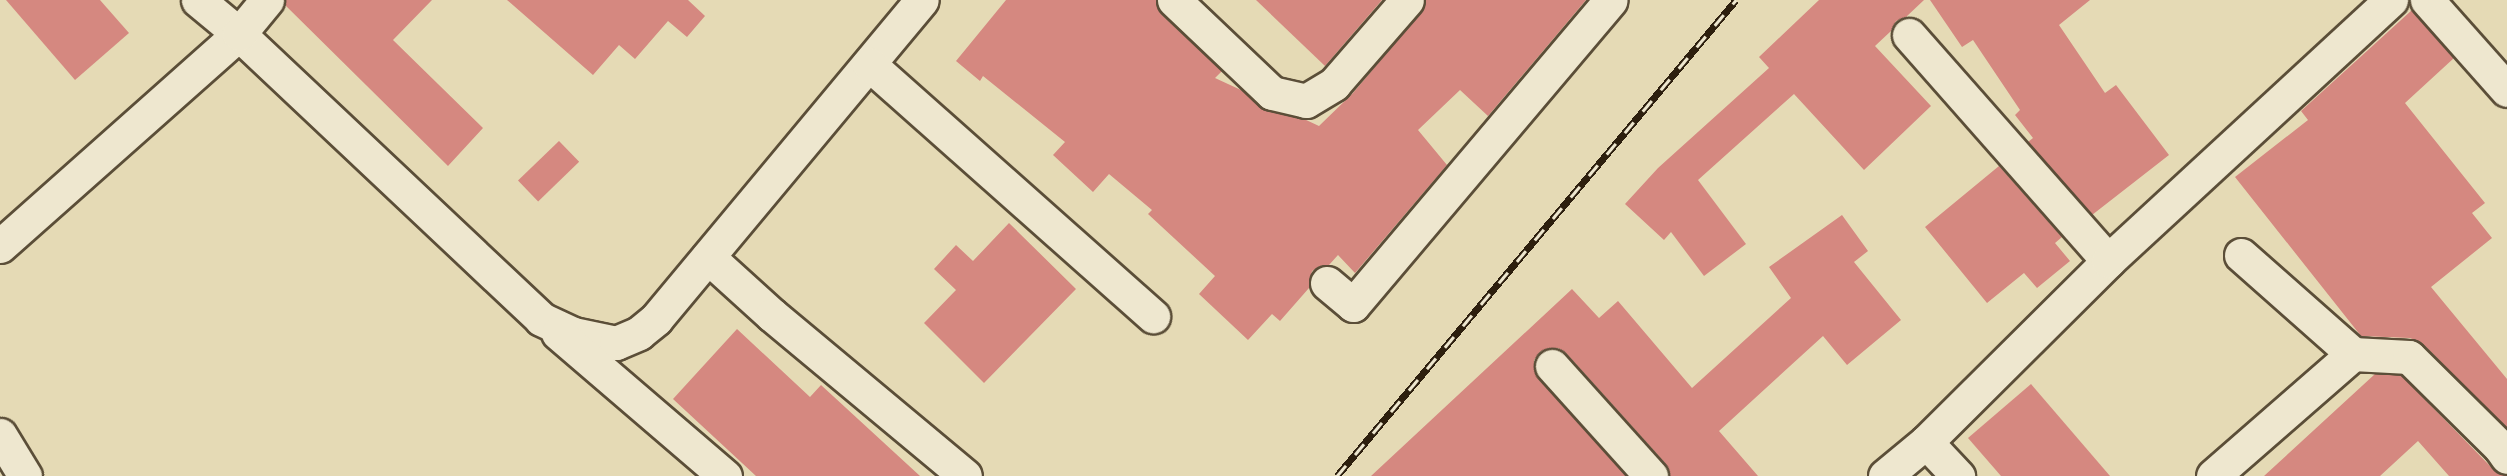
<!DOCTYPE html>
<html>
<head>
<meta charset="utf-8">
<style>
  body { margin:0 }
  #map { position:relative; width:2507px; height:476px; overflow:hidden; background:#e5dab5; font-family:"IM FELL Great Primer",serif }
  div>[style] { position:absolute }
  .building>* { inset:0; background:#d58880; transform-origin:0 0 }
  .roads { filter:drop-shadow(2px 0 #5b4e38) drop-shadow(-2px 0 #5b4e38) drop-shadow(0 2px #5b4e38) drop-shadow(0 -2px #5b4e38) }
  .minor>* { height:33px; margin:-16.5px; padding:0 16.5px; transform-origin:16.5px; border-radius:16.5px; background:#eee7cf }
  .rail>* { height:7px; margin-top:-3.5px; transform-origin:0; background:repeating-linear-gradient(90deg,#eee7cf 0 14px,#2d1f0e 0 28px); box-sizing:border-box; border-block:2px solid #2d1f0e }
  span { translate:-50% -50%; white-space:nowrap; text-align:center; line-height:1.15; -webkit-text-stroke:4.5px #eee7cf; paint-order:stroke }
</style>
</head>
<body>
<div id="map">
  <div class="building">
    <div style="clip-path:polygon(6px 0,100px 0,129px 33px,75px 80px)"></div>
    <div style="clip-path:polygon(285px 0,432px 0,393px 40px,483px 128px,448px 166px,285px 5px)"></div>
    <div style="clip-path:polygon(507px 0,688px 0,705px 16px,687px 37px,668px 21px,635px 59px,619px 45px,593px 75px)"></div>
    <div style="clip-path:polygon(1006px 0,1156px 0,1161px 14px,1222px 71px,1215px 78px,1241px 90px,1267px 111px,1304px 119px,1319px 126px,1353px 93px,1421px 12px,1425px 0,1586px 0,1488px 116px,1460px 90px,1418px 130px,1447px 165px,1355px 273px,1338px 255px,1329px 265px,1320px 266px,1312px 271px,1309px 288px,1280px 321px,1272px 314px,1248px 340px,1199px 294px,1215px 276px,1148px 214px,1152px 210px,1109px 174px,1093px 192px,1053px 155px,1065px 142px,983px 76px,980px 81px,956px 61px)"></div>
    <div style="clip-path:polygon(1256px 0,1382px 0,1325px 66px)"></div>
    <div style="clip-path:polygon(1819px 0,1924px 0,1906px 17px,1896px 21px,1891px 31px,1875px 46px,1931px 106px,1864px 170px,1794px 94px,1698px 180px,1746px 244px,1704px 276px,1671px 232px,1664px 240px,1625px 204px,1658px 168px,1769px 68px,1759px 57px)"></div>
    <div style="clip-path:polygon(1930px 0,2090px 0,2059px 25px,2105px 93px,2116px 85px,2169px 155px,2092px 215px,2028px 142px,2033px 138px,2015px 115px,2020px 110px,1973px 40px,1962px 47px)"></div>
    <div style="clip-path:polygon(2412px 10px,2454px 58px,2405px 103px,2485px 203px,2472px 213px,2492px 238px,2431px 287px,2507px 379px,2507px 428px,2422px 343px,2410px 338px,2361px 336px,2235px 177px,2308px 120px,2301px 111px)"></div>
    <div style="left:559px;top:141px;width:29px;height:57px;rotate:46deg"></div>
    <div style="clip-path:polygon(1999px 166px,2062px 237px,2055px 243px,2070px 261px,2037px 288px,2024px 273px,1987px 303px,1925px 227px)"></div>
    <div style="clip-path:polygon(1842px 215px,1868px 251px,1854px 262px,1901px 320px,1847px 365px,1823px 336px,1719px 431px,1758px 476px,1669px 476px,1665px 463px,1566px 353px,1558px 348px,1549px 348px,1540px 352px,1534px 360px,1534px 369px,1538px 378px,1626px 476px,1371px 476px,1572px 289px,1599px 318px,1618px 301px,1692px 388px,1791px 298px,1769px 267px)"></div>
    <div style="clip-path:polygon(1009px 223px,1076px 289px,984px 383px,924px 323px,956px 290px,934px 269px,956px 245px,973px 261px)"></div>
    <div style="clip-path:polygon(737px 329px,810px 397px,821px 385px,920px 476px,756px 476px,673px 399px)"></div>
    <div style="clip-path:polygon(2375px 374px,2401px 375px,2492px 468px,2507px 476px,2449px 476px,2418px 441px,2380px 476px,2264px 476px)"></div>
    <div style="clip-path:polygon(2031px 384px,2110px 476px,2001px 476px,1968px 438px)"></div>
  </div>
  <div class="roads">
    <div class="minor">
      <div style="left:198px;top:0;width:53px;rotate:39.7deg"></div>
      <div style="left:239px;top:34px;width:415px;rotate:43.3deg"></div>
      <div style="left:541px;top:319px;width:35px;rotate:25deg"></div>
      <div style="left:573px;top:334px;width:44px;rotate:11.8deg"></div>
      <div style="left:616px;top:343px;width:25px;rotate:-23deg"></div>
      <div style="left:639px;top:333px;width:22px;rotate:-39deg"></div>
      <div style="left:656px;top:319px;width:415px;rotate:-50.2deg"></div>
      <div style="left:1174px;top:0;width:135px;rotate:43.5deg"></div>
      <div style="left:1272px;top:93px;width:35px;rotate:13deg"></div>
      <div style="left:1306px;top:101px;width:33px;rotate:-31deg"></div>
      <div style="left:1334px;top:84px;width:111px;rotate:-49deg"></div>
      <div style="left:2427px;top:0;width:120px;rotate:48.4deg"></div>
      <div style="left:1909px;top:35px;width:301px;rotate:48.6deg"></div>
      <div style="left:869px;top:64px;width:380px;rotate:41.6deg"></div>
      <div style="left:0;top:246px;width:319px;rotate:-41.6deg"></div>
      <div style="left:239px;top:34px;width:44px;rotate:-50.5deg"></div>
      <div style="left:2241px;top:255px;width:149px;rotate:41.5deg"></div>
      <div style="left:2353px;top:354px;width:56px;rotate:3.1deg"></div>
      <div style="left:2409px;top:357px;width:128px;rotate:44.7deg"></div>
      <div style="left:2500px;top:447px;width:12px;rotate:55deg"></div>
      <div style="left:708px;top:257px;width:86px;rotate:42.2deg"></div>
      <div style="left:772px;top:315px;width:251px;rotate:39.8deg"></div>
      <div style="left:1327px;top:283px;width:34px;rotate:40deg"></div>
      <div style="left:1353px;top:305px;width:399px;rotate:-49.8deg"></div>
      <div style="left:558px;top:333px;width:220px;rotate:40.6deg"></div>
      <div style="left:1552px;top:366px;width:148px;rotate:48deg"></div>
      <div style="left:0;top:435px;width:48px;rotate:58.6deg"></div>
      <div style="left:1926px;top:442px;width:47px;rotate:46.7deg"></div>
      <div style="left:1885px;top:476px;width:53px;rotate:-39.7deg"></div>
      <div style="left:1926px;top:442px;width:257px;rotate:-44.8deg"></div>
      <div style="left:2108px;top:261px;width:385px;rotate:-42.7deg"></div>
      <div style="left:2213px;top:476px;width:186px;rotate:-41.1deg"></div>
    </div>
  </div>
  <div class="rail">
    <div style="left:1337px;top:476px;width:621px;rotate:-50.03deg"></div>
  </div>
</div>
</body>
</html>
